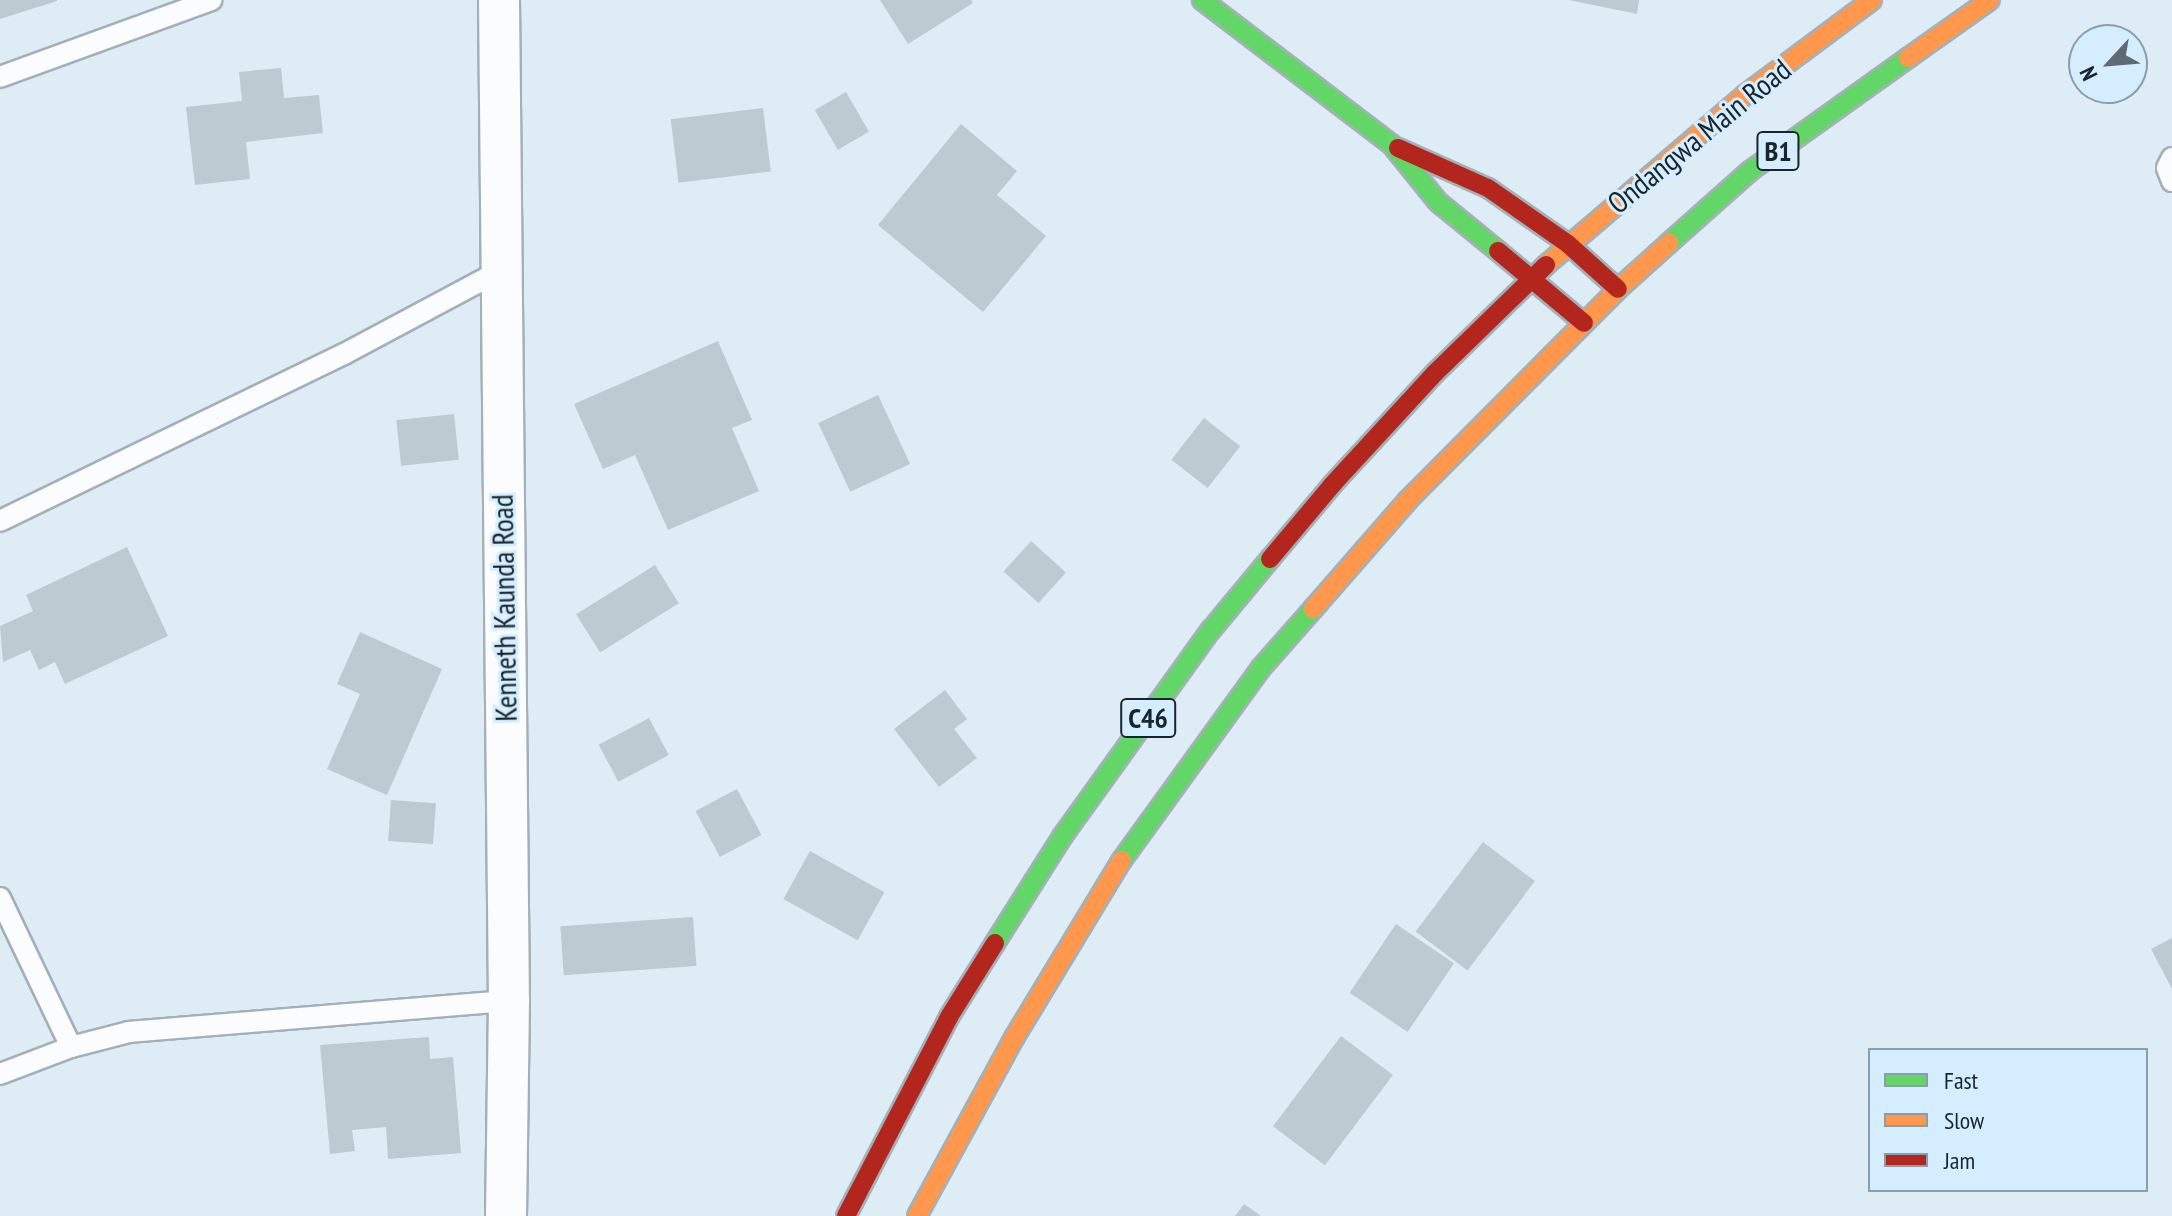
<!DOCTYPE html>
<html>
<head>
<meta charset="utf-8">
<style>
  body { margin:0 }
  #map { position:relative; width:2172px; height:1216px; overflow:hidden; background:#deecf5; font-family:"PT Sans Narrow",sans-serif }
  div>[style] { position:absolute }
  .building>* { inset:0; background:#becad2; transform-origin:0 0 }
  .roads { filter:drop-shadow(2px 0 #a4b0b7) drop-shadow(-2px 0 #a4b0b7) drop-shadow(0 2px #a4b0b7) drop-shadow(0 -2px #a4b0b7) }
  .lane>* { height:20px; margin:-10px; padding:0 10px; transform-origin:10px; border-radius:10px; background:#fafcfe }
  .street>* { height:40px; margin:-20px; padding:0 20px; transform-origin:20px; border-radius:20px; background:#fafcfe }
  .fast>* { height:18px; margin:-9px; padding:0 9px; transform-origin:9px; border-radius:9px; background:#63d668 }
  .slow>* { height:18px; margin:-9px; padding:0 9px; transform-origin:9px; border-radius:9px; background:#ff974d }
  .jam>* { height:18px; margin:-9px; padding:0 9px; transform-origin:9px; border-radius:9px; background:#b3261e }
  span { translate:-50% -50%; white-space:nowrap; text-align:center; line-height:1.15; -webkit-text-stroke:6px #d4eeff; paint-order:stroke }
  .shield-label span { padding:2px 6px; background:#d4eeff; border:2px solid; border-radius:6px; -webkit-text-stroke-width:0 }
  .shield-label { font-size:28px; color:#19252d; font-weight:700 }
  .street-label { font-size:30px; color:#19252d }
  .legend { position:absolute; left:1868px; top:1048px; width:280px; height:144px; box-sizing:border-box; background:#d4eeff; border:2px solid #899eab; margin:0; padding:10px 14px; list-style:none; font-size:24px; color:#19252d }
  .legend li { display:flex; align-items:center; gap:16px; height:40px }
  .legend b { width:40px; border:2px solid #899eab }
  .north { position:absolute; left:2068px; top:24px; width:80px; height:80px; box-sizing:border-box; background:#d4eeff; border:2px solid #899eab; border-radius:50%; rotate:244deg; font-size:22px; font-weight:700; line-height:32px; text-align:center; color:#19252d }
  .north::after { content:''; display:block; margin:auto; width:28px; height:36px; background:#5e6b73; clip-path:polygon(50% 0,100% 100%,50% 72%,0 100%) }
</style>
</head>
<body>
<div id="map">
  <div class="building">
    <div style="clip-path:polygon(0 0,57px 0,57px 1px,0 19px)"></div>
    <div style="clip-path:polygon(880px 0,971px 0,973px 3px,908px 44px)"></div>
    <div style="clip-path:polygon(1569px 0,1639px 0,1637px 14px)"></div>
    <div style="clip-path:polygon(281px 68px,284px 98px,319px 95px,323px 133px,246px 142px,250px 179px,195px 185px,186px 107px,242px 101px,239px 72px)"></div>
    <div style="left:846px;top:92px;width:46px;height:36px;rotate:60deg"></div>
    <div style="left:763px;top:108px;width:64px;height:93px;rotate:83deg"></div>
    <div style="clip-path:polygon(961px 124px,1017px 171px,997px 195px,1046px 236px,983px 312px,878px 225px)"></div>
    <div style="clip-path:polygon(718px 341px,752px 420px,732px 428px,759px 491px,668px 530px,635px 455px,603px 469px,574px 404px)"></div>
    <div style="left:878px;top:395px;width:76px;height:66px;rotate:65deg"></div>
    <div style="left:454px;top:414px;width:46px;height:58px;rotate:84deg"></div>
    <div style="left:1204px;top:418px;width:46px;height:53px;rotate:38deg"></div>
    <div style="left:1031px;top:541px;width:47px;height:41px;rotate:42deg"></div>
    <div style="clip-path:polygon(127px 547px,168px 636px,65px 684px,55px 662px,39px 670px,30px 650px,3px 662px,0 626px,33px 611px,26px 595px)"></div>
    <div style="left:655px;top:565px;width:45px;height:93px;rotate:58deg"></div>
    <div style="clip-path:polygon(360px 632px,442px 669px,387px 795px,327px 769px,360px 694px,337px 684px)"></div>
    <div style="clip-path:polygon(945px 690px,967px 719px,954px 729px,977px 758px,939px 787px,894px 729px)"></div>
    <div style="left:649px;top:718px;width:42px;height:57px;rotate:62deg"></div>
    <div style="left:737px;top:789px;width:52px;height:47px;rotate:62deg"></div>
    <div style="left:391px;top:800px;width:45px;height:41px;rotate:4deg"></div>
    <div style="left:1483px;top:842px;width:65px;height:112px;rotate:37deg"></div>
    <div style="left:810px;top:851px;width:85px;height:55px;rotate:29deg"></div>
    <div style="left:693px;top:917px;width:49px;height:133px;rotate:86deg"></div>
    <div style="left:1396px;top:924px;width:70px;height:83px;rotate:34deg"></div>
    <div style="clip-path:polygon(2172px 938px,2172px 989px,2151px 949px)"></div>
    <div style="left:1341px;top:1036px;width:65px;height:113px;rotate:37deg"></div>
    <div style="clip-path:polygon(429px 1037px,430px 1059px,453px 1057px,461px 1153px,388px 1159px,386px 1127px,352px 1130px,355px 1151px,330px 1154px,320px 1045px)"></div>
    <div style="clip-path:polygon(1244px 1204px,1261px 1216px,1235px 1216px)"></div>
  </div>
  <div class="roads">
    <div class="lane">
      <div style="left:0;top:77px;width:225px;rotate:-20deg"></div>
      <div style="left:2172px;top:158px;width:11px;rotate:117deg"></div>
      <div style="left:2167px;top:168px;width:14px;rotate:69deg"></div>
      <div style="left:0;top:521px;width:382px;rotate:-25.9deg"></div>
      <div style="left:344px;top:354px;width:178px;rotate:-28.1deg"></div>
      <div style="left:0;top:898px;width:165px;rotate:64.5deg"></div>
      <div style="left:0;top:1074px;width:76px;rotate:-20.8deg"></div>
      <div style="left:71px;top:1047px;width:60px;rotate:-14.5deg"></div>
      <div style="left:129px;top:1032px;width:381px;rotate:-4.7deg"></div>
    </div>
    <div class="street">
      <div style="left:499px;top:0;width:1001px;rotate:89.43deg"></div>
      <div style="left:509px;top:1001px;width:215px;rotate:90.8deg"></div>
    </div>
    <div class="fast">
      <div style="left:1202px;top:0;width:239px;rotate:37.3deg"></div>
      <div style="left:1392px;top:145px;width:73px;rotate:51.1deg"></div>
      <div style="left:1438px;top:202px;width:77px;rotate:39.2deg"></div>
      <div style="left:1669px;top:243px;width:108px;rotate:-41.6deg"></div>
      <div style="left:1750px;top:171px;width:194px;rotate:-35.6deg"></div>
      <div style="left:1122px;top:860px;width:237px;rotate:-54.1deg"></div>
      <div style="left:1261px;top:668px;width:79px;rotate:-48.6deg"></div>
      <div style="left:995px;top:943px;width:125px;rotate:-57.7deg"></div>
      <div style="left:1062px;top:837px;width:255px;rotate:-54.3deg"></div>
      <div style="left:1211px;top:630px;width:92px;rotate:-50.3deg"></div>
    </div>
    <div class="slow">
      <div style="left:1908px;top:58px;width:100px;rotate:-35.3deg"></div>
      <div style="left:1546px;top:265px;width:263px;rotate:-40.5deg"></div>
      <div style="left:1746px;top:94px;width:157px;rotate:-36.7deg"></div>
      <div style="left:1313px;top:609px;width:145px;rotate:-48.9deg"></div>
      <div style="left:1408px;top:500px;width:298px;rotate:-45.1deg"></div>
      <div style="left:1618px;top:289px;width:69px;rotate:-42deg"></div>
      <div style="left:917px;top:1216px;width:203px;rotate:-61.4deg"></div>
      <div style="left:1014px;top:1038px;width:208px;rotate:-58.8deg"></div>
    </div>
    <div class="jam">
      <div style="left:1398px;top:148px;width:98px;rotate:24deg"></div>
      <div style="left:1488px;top:188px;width:98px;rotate:35deg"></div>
      <div style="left:1568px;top:244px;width:67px;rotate:42deg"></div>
      <div style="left:1498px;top:251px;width:112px;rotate:39.9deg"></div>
      <div style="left:1270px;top:559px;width:97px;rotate:-50deg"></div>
      <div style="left:1332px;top:485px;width:152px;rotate:-47.4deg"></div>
      <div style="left:1435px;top:373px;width:155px;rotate:-44.2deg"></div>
      <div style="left:846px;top:1216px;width:224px;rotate:-62.6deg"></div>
      <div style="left:949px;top:1017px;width:87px;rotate:-58.1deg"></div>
    </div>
  </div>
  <div class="shield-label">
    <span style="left:1778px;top:151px">B1</span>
    <span style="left:1148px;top:718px">C46</span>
  </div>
  <div class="street-label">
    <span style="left:1699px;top:136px;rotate:-39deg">Ondangwa Main Road</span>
    <span style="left:504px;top:608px;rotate:-91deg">Kenneth Kaunda Road</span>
  </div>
  <ul class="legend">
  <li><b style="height:10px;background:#63d668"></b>Fast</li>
  <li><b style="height:10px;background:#ff974d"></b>Slow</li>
  <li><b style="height:10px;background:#b3261e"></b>Jam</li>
  </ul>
  <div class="north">N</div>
</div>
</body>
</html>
